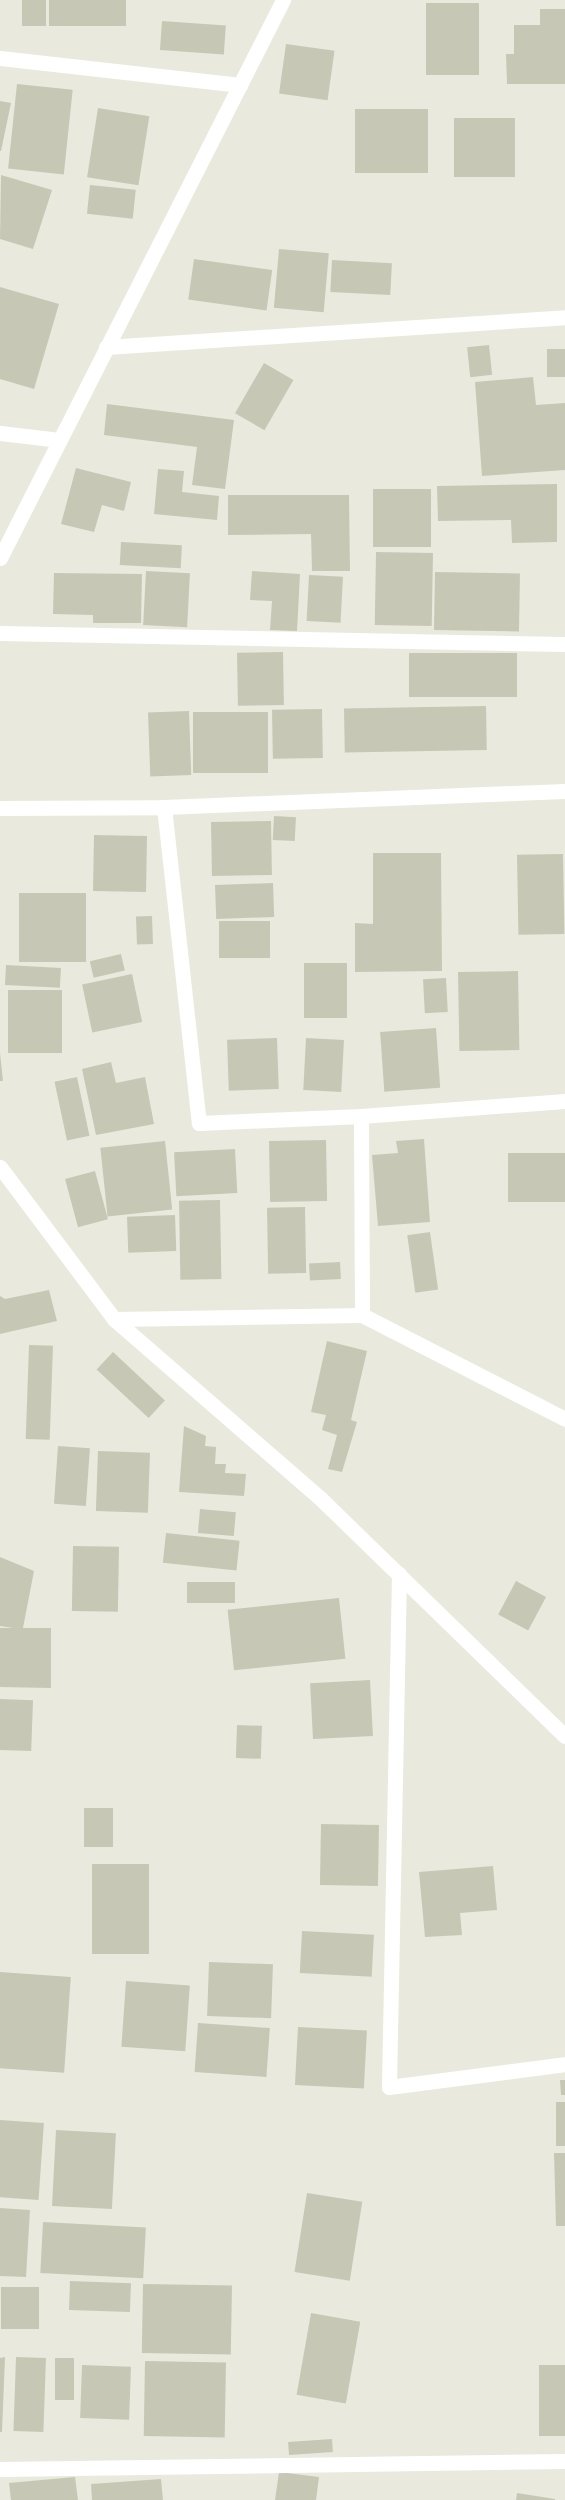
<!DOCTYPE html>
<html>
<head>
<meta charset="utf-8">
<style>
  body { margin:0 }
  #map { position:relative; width:565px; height:2500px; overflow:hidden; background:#e9eadd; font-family:Figtree,sans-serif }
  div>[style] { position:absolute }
  .building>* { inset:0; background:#c7c7b5; transform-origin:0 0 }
  .street>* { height:15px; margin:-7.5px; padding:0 7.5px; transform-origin:7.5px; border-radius:7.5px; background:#fff }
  span { translate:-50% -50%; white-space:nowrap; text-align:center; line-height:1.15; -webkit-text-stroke:5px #f6f6ed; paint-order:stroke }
</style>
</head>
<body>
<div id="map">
  <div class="building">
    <div style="left:22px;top:0;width:24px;height:26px"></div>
    <div style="left:49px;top:0;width:77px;height:26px"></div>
    <div style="left:426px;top:3px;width:53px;height:72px"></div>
    <div style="clip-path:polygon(540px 9px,565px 9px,565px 84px,507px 84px,506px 54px,514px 54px,514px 25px,540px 25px)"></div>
    <div style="left:162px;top:21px;width:64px;height:29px;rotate:4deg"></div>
    <div style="left:286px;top:44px;width:49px;height:50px;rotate:8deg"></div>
    <div style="left:17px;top:84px;width:56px;height:85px;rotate:6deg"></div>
    <div style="clip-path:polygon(0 101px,11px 103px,1px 151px,0 151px)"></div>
    <div style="left:98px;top:108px;width:52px;height:70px;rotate:9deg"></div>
    <div style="left:428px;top:109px;width:64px;height:73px;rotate:90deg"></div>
    <div style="left:454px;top:118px;width:61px;height:59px"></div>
    <div style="clip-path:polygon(1px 175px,52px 190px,33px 249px,0 239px)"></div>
    <div style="left:90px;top:185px;width:46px;height:29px;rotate:6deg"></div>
    <div style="left:279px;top:249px;width:50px;height:59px;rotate:5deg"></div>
    <div style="left:194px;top:259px;width:79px;height:41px;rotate:8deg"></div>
    <div style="left:332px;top:260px;width:60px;height:32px;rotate:3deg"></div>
    <div style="clip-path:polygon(0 287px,59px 304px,34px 389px,0 379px)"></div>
    <div style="left:489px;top:345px;width:30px;height:22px;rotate:84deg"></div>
    <div style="left:565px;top:349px;width:28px;height:18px;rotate:90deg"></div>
    <div style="left:264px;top:363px;width:34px;height:58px;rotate:30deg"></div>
    <div style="clip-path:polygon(533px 377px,536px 405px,565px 403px,565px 470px,482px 476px,475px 382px)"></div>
    <div style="clip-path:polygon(107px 404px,234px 420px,225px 489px,192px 485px,197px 447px,104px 435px)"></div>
    <div style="clip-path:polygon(76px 468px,131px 482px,124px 511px,102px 505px,94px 532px,61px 524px)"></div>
    <div style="clip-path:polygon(158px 469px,184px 471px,182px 492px,219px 496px,217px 520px,154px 514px)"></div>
    <div style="clip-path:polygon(557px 484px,557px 542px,512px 543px,511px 520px,438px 521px,437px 486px)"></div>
    <div style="left:431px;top:489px;width:58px;height:58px;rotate:90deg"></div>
    <div style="clip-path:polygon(228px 495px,349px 495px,350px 571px,312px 571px,311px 534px,228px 535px)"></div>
    <div style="left:121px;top:542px;width:61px;height:23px;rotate:3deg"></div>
    <div style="left:376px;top:552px;width:57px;height:73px;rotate:1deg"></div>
    <div style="left:146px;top:571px;width:44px;height:54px;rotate:3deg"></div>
    <div style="clip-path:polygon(252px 571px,300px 574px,297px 631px,270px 630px,272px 601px,250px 600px)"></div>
    <div style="left:435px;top:572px;width:85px;height:58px;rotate:1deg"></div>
    <div style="clip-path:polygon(54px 573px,142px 574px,141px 623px,93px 623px,93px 615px,53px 614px)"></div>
    <div style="left:309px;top:575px;width:34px;height:46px;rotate:3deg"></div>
    <div style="left:283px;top:652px;width:53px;height:46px;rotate:89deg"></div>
    <div style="left:517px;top:653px;width:44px;height:108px;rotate:90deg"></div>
    <div style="left:486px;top:706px;width:44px;height:142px;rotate:89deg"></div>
    <div style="left:322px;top:709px;width:49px;height:50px;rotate:89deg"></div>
    <div style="left:189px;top:711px;width:64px;height:41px;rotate:88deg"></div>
    <div style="left:268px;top:712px;width:61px;height:75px;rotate:90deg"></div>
    <div style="left:274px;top:816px;width:22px;height:24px;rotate:3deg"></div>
    <div style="left:271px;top:821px;width:54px;height:60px;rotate:89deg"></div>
    <div style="left:94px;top:835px;width:53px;height:56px;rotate:1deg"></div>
    <div style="clip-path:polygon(373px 853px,441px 853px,442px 971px,355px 972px,355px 923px,373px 924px)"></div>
    <div style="left:563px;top:854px;width:80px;height:46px;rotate:89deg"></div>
    <div style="left:273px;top:883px;width:34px;height:58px;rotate:88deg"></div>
    <div style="left:19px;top:893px;width:67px;height:69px"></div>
    <div style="left:152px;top:916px;width:28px;height:16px;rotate:88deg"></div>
    <div style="left:219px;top:921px;width:51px;height:37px"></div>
    <div style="left:121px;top:954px;width:17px;height:32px;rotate:77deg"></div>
    <div style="left:304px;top:963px;width:43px;height:55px"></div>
    <div style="left:6px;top:965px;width:55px;height:20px;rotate:3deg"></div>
    <div style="left:518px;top:971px;width:79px;height:60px;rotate:89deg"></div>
    <div style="left:132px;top:974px;width:49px;height:51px;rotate:78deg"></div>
    <div style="left:446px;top:978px;width:34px;height:23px;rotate:87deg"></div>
    <div style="left:8px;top:990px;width:54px;height:63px"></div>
    <div style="left:436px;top:1028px;width:60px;height:56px;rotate:86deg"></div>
    <div style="left:277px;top:1038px;width:51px;height:50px;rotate:88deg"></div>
    <div style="left:306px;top:1038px;width:38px;height:52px;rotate:3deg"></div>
    <div style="clip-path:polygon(0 1053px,3px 1081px,0 1081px)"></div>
    <div style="clip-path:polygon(111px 1062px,116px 1083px,145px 1077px,154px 1124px,96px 1135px,82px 1069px)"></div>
    <div style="left:77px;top:1077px;width:60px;height:23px;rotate:78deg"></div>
    <div style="clip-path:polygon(424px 1139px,430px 1222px,378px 1226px,372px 1155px,398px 1153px,396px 1141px)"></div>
    <div style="left:326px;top:1140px;width:61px;height:57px;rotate:89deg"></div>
    <div style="left:165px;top:1141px;width:69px;height:65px;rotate:84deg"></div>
    <div style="left:235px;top:1149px;width:44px;height:61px;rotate:87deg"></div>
    <div style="left:565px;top:1153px;width:49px;height:57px;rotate:90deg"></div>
    <div style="left:95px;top:1171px;width:50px;height:31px;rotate:75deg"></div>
    <div style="left:220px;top:1200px;width:79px;height:41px;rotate:89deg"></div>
    <div style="left:305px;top:1207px;width:66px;height:38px;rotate:89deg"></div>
    <div style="left:175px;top:1215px;width:36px;height:48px;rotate:88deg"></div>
    <div style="left:430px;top:1232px;width:58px;height:23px;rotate:82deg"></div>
    <div style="left:340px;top:1262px;width:17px;height:31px;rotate:87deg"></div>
    <div style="clip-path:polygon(49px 1290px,57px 1321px,0 1334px,0 1296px,5px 1299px)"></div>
    <div style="clip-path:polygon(327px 1341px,367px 1351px,351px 1420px,357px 1422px,342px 1472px,328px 1469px,337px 1435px,322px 1430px,326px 1415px,311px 1412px)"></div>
    <div style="left:29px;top:1345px;width:24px;height:94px;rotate:2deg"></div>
    <div style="left:113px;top:1352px;width:71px;height:24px;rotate:43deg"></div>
    <div style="clip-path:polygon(184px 1426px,206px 1436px,205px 1446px,216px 1447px,215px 1464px,226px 1464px,225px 1473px,246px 1474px,244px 1496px,179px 1492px)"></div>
    <div style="left:58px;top:1446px;width:32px;height:58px;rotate:4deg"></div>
    <div style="left:98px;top:1451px;width:52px;height:60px;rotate:2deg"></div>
    <div style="left:200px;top:1509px;width:36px;height:24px;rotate:5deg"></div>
    <div style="left:166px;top:1533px;width:74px;height:30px;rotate:6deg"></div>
    <div style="left:73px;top:1546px;width:46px;height:65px;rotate:1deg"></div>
    <div style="clip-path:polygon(0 1557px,34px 1571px,23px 1628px,51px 1628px,51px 1688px,0 1687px,0 1628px,13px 1628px,0 1626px)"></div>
    <div style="left:516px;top:1581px;width:34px;height:38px;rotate:28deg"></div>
    <div style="left:187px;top:1582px;width:48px;height:21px"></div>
    <div style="left:339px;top:1598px;width:61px;height:112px;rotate:84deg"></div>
    <div style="left:370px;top:1680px;width:56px;height:60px;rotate:87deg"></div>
    <div style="left:0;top:1699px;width:33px;height:51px;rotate:2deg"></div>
    <div style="left:237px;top:1725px;width:25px;height:33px;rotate:2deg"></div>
    <div style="left:84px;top:1808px;width:29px;height:39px"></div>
    <div style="left:321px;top:1824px;width:58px;height:61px;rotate:1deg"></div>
    <div style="left:92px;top:1864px;width:57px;height:90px"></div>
    <div style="clip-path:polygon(493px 1866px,497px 1910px,460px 1913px,462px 1935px,425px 1937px,419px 1872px)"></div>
    <div style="left:302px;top:1931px;width:72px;height:42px;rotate:3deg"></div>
    <div style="left:209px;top:1962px;width:64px;height:54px;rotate:2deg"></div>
    <div style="left:0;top:1972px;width:71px;height:96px;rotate:4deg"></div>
    <div style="left:126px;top:1981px;width:64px;height:66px;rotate:4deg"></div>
    <div style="left:198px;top:2023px;width:72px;height:49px;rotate:4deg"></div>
    <div style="left:298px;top:2027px;width:69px;height:58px;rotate:3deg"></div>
    <div style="clip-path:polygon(560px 2080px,565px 2080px,565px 2095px,561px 2095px)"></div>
    <div style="left:556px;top:2102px;width:9px;height:44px"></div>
    <div style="left:0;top:2120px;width:44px;height:77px;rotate:4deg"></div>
    <div style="left:56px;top:2130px;width:60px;height:76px;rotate:3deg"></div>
    <div style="clip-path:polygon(554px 2153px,565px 2153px,565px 2226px,556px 2226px)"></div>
    <div style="left:307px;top:2193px;width:56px;height:80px;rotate:9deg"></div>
    <div style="clip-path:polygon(0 2208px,30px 2210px,26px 2277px,0 2276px)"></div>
    <div style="left:43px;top:2222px;width:103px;height:51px;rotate:3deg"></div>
    <div style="left:70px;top:2281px;width:61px;height:29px;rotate:2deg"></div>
    <div style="left:143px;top:2284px;width:89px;height:69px;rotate:1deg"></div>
    <div style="left:1px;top:2287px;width:38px;height:42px"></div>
    <div style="left:311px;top:2313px;width:50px;height:83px;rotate:10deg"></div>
    <div style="clip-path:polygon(5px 2357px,2px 2432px,0 2432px,0 2358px)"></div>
    <div style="left:16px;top:2357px;width:30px;height:74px;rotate:2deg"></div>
    <div style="left:55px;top:2358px;width:19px;height:42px"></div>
    <div style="left:145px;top:2361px;width:81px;height:75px;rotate:1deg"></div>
    <div style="left:82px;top:2365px;width:49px;height:53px;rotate:2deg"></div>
    <div style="left:539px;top:2365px;width:26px;height:71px"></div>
    <div style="left:332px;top:2439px;width:13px;height:44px;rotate:86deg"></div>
    <div style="clip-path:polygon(279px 2472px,319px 2477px,316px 2500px,275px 2500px)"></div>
    <div style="clip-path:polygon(75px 2477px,78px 2500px,11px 2500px,9px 2483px)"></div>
    <div style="clip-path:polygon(161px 2479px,163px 2500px,92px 2500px,91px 2484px)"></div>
    <div style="clip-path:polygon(517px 2493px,555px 2499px,555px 2500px,516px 2500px)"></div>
  </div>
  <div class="street">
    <div style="left:0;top:58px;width:242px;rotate:6.4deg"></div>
    <div style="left:106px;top:347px;width:460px;rotate:-3.7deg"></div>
    <div style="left:0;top:433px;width:60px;rotate:6.7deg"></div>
    <div style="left:0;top:558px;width:626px;rotate:-63.11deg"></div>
    <div style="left:0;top:633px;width:565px;rotate:1.12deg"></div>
    <div style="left:164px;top:807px;width:318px;rotate:83.7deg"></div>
    <div style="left:199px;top:1123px;width:162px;rotate:-2.5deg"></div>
    <div style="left:0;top:808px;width:164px;rotate:-0.3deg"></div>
    <div style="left:164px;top:807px;width:401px;rotate:-2.3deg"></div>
    <div style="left:0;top:1167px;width:190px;rotate:53.1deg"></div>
    <div style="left:114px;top:1319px;width:274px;rotate:41deg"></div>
    <div style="left:321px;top:1499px;width:340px;rotate:44.2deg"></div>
    <div style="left:362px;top:1315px;width:199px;rotate:-90.3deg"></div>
    <div style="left:361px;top:1116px;width:205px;rotate:-4.2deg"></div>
    <div style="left:114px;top:1319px;width:248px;rotate:-0.9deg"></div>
    <div style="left:362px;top:1315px;width:228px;rotate:27.1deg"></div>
    <div style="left:399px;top:1574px;width:513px;rotate:91.12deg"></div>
    <div style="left:389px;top:2087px;width:177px;rotate:-7.4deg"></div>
    <div style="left:0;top:2469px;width:565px;rotate:-0.81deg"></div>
  </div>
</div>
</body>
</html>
